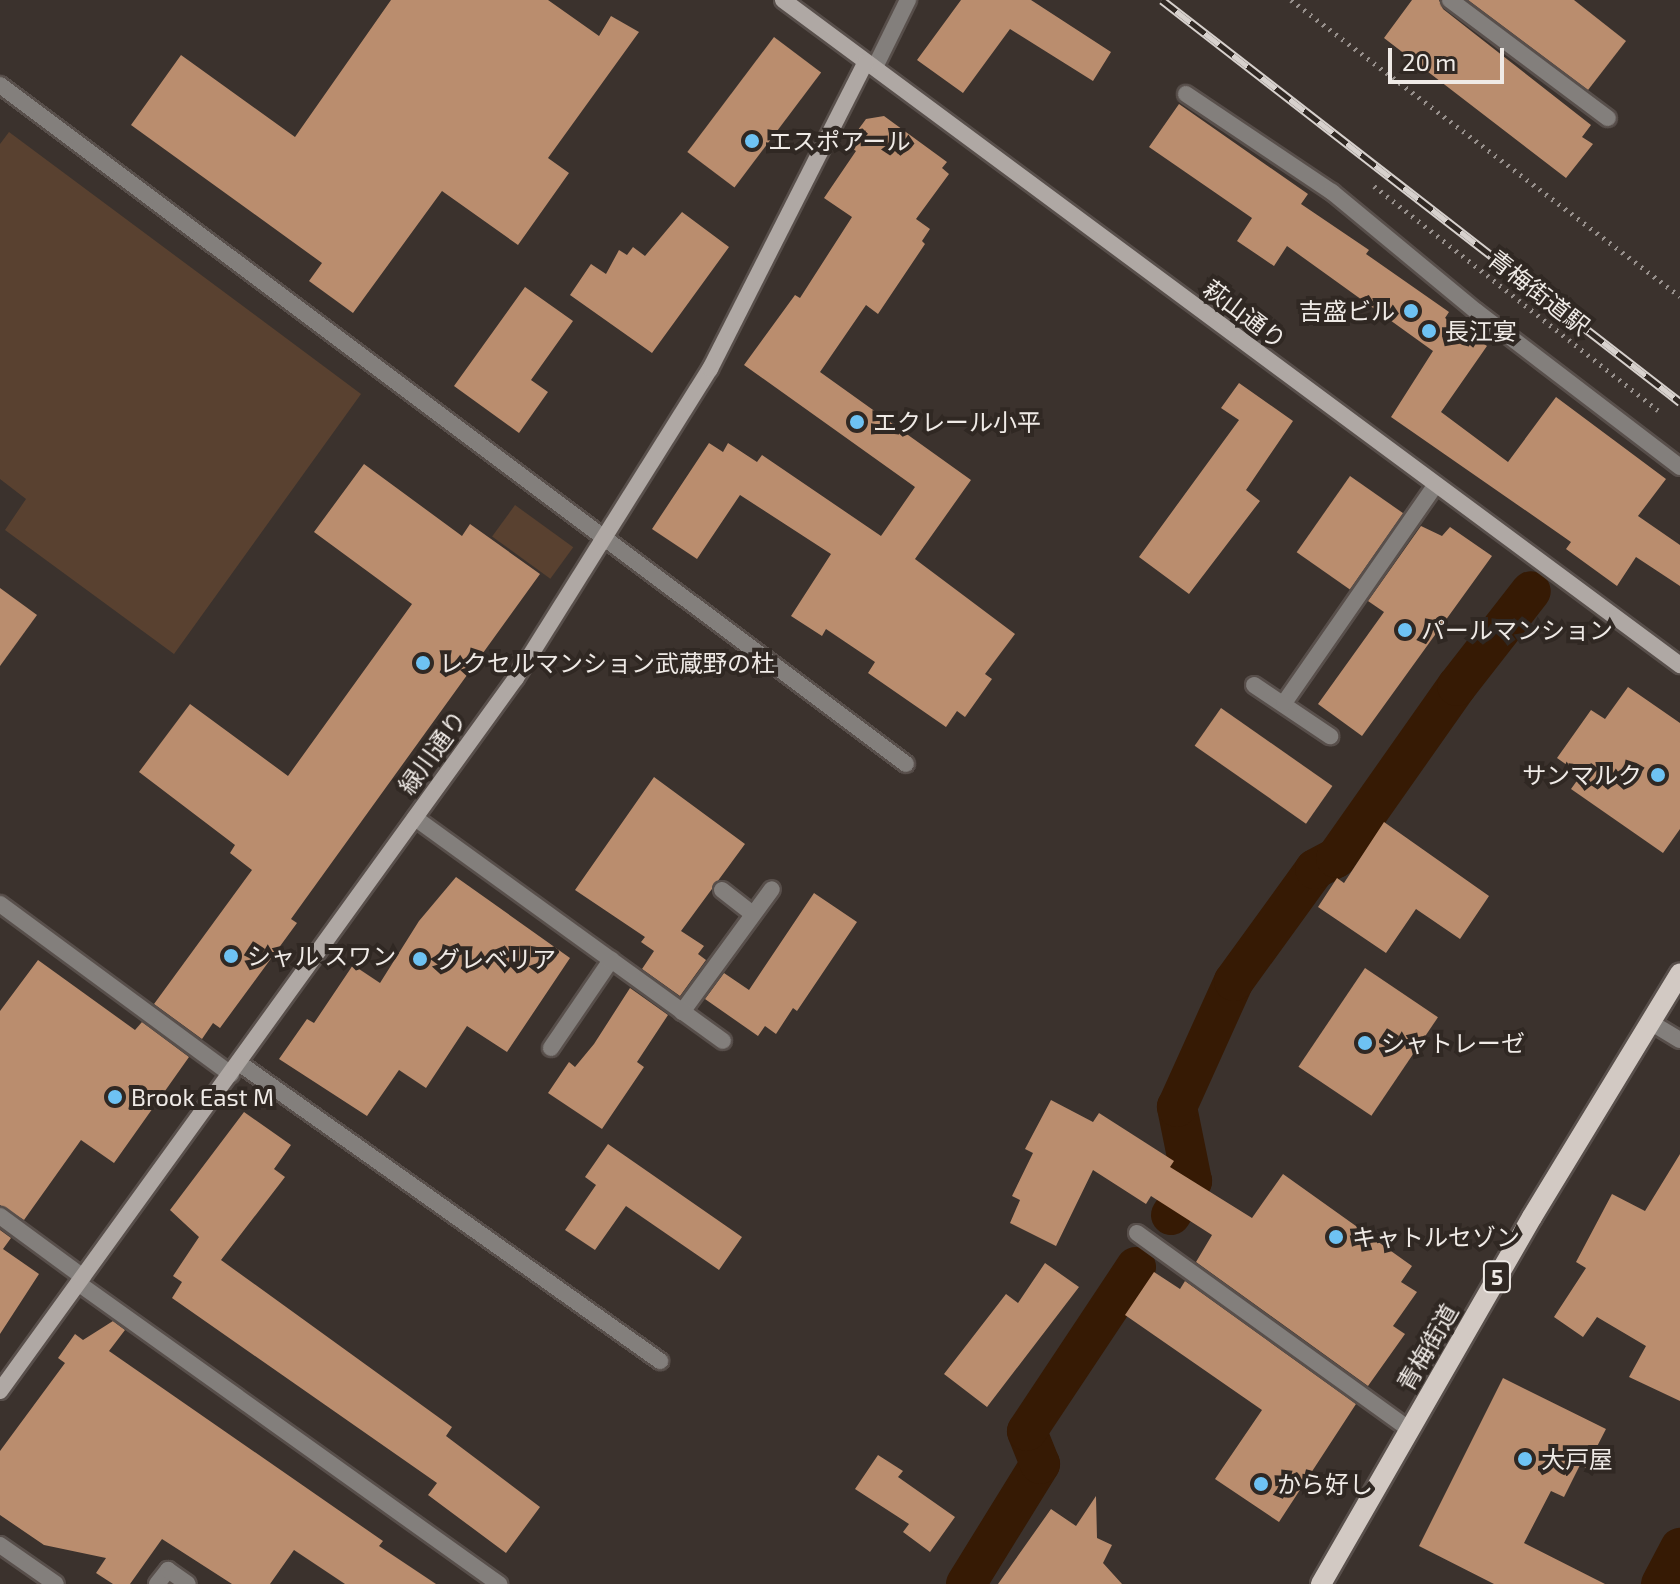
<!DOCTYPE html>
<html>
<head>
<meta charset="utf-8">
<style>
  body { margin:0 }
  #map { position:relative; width:1680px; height:1584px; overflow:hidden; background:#3b322d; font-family:"Exo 2","Noto Sans JP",sans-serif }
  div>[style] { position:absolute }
  .green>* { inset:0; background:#594130; transform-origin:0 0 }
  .canal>* { height:40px; margin:-20px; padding:0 20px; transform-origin:20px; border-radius:20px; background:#361a04 }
  .building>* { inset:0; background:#ba8d6e; transform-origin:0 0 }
  .path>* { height:5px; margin-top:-2.5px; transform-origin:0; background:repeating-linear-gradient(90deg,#97908c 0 2px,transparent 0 8px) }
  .roads { filter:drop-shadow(2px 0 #584f4b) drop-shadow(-2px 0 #584f4b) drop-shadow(0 2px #584f4b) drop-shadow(0 -2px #584f4b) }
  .lane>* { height:16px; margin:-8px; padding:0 8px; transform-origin:8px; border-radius:8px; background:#837f7c }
  .street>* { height:16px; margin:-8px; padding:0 8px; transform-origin:8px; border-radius:8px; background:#837f7c }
  .secondary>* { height:16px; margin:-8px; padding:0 8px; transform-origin:8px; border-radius:8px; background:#afa8a4 }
  .primary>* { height:20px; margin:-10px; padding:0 10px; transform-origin:10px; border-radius:10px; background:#d2c9c3 }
  .rail>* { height:9px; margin-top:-4.5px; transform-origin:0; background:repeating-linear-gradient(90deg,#302823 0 18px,#d7d1cd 0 36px); box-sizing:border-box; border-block:2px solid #d7d1cd }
  .dots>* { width:22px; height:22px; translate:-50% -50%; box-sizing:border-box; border:4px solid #302823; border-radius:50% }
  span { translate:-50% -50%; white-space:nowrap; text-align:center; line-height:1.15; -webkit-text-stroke:8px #302823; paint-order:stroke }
  .shield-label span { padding:2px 6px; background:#302823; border:2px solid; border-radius:6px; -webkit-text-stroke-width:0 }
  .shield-label { font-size:22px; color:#efeae6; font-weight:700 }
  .poi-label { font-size:24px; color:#efeae6 }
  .left { translate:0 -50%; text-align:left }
  .right { translate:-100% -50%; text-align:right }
  .street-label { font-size:24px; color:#efeae6 }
  .scale { position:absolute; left:1388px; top:48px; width:116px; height:36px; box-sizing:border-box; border:4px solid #efeae6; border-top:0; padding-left:10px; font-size:24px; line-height:28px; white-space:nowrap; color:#efeae6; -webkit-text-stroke:6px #302823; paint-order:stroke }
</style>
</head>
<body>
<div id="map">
  <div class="green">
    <div style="clip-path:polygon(9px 132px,361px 394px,174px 654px,5px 530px,26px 499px,0 479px,0 144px)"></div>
    <div style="left:515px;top:505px;width:72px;height:39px;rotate:36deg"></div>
  </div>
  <div class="canal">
    <div style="left:1171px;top:1215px;width:40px;rotate:-58deg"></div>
    <div style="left:1192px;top:1181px;width:76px;rotate:-101.5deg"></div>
    <div style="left:1177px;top:1107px;width:138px;rotate:-65.7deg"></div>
    <div style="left:1234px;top:981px;width:138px;rotate:-54.1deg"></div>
    <div style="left:1315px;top:869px;width:24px;rotate:-28deg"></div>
    <div style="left:1336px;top:858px;width:210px;rotate:-54.9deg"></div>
    <div style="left:1457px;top:686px;width:120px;rotate:-52.1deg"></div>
    <div style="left:966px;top:1584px;width:141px;rotate:-58.3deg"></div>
    <div style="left:1040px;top:1464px;width:35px;rotate:-112deg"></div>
    <div style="left:1027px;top:1431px;width:197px;rotate:-56.4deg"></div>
    <div style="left:1661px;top:1584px;width:41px;rotate:-62.2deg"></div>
  </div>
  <div class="building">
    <div style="clip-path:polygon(391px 0,548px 0,599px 36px,611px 16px,639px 32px,548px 158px,569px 173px,518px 245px,442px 191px,353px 313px,309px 281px,322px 263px,131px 125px,181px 55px,295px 137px)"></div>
    <div style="clip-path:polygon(961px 0,1031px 0,1111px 52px,1093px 81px,1010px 29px,963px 93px,917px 60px)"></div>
    <div style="clip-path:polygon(1412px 0,1439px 0,1443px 9px,1591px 125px,1582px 137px,1593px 144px,1566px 178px,1384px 38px)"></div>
    <div style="clip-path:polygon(1468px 0,1574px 0,1626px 41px,1588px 90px)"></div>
    <div style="left:774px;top:37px;width:59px;height:144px;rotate:37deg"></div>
    <div style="clip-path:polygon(1179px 104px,1308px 194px,1301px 204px,1369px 250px,1366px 254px,1449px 312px,1445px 318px,1487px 346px,1441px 412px,1508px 462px,1556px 397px,1666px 479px,1638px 516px,1680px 545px,1680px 586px,1636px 557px,1617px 586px,1566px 549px,1571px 542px,1391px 417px,1433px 351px,1287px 246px,1274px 266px,1237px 241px,1252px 218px,1149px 147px)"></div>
    <div style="clip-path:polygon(884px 116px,947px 162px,942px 168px,949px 174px,916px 219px,930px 229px,922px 241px,925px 244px,878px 314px,866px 305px,820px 372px,971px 480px,915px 559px,1015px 634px,985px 674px,992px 679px,965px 717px,957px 711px,946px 727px,868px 673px,875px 662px,826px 629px,822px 636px,791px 616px,831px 554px,740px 495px,697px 559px,652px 529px,709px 443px,723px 452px,728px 443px,757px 462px,762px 455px,881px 536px,915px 487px,744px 365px,795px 295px,800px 298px,852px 217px,824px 198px,856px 151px,847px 145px,866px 119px)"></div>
    <div style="clip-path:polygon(682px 212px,729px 247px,652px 353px,570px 295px,591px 264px,606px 274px,619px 250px,627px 255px,633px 247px,645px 256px)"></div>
    <div style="clip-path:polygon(525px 287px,573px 321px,531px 380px,548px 392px,519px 433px,454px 386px)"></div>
    <div style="clip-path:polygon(1239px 383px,1293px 421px,1246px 490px,1260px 501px,1189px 594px,1139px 557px,1239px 420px,1221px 408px)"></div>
    <div style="clip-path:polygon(364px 464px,462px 536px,470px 524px,540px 574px,291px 919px,297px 923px,220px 1028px,213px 1023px,202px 1039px,154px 1004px,252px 870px,230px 853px,235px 845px,139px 772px,190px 704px,288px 776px,412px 604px,314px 532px)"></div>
    <div style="left:1350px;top:476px;width:65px;height:93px;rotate:35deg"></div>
    <div style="clip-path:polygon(1421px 526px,1442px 536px,1450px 527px,1492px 556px,1362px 736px,1318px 704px,1384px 612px,1368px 601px)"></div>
    <div style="clip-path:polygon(0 588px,37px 615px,0 666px)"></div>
    <div style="clip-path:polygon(1628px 687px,1680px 723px,1680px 829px,1663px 853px,1571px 789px,1581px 775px,1557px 758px,1591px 710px,1605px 719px)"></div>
    <div style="left:1221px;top:708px;width:136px;height:46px;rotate:35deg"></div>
    <div style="clip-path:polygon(654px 777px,745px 844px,681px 931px,704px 946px,698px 954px,706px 960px,680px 996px,642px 969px,654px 951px,641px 942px,645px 937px,575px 890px)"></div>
    <div style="clip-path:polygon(1384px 822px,1489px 896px,1460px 939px,1416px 909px,1386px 953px,1318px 907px,1337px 878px,1344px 883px)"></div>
    <div style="clip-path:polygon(456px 877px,570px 958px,507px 1052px,467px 1026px,426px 1088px,399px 1070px,367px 1116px,279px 1059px,307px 1019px,314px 1023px,353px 965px,380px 983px,419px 921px)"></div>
    <div style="clip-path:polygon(814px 893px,857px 922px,797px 1011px,793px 1008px,776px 1034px,765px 1026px,758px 1036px,705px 999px,724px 973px,749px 990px)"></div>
    <div style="clip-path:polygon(38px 960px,135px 1030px,142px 1022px,189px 1057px,114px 1163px,81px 1140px,24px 1220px,0 1205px,0 1011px)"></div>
    <div style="left:1365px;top:968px;width:88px;height:119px;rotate:34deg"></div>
    <div style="clip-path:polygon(630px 988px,668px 1015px,637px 1062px,644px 1067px,602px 1129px,548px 1093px,569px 1062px,575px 1067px,594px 1044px)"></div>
    <div style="clip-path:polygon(1051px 1100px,1093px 1122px,1099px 1113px,1174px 1161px,1170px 1167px,1252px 1218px,1283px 1174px,1412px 1266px,1401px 1282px,1417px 1292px,1393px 1326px,1405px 1334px,1368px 1386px,1196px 1262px,1212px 1235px,1151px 1196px,1146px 1204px,1093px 1170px,1056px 1246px,1010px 1223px,1020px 1200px,1012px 1196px,1033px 1153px,1025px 1149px)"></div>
    <div style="clip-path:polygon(244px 1112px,291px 1145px,274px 1169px,285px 1177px,221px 1260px,452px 1427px,446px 1436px,540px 1507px,506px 1553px,428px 1495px,437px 1483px,172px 1298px,182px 1282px,173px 1276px,199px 1237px,170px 1210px)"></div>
    <div style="clip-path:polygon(608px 1144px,742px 1237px,719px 1270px,626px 1206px,595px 1250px,565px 1230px,596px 1185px,585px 1177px)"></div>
    <div style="clip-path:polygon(1680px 1154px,1680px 1401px,1629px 1377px,1646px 1346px,1597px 1317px,1583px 1337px,1554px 1317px,1586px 1268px,1576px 1262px,1612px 1194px,1645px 1211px)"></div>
    <div style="clip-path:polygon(0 1230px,11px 1238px,3px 1249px,39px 1274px,0 1334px)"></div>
    <div style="clip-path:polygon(1045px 1263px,1079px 1287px,987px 1407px,944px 1374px,1006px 1294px,1018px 1303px)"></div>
    <div style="clip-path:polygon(1154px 1272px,1180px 1289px,1185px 1281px,1356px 1404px,1279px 1522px,1215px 1479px,1262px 1410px,1125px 1315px)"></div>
    <div style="clip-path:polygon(113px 1321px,125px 1330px,109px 1351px,383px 1541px,379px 1546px,436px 1584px,345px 1584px,294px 1550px,270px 1584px,232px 1584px,162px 1539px,130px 1584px,113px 1584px,96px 1573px,106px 1558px,44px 1545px,0 1515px,0 1451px,65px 1363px,58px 1358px,75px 1334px,83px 1340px)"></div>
    <div style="clip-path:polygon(1503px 1378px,1606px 1429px,1586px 1468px,1580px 1465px,1564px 1497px,1551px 1491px,1524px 1543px,1605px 1584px,1494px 1584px,1419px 1546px)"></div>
    <div style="clip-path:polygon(878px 1455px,903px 1471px,898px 1477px,955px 1517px,930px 1552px,903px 1532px,909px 1524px,855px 1489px)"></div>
    <div style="clip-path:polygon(1096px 1496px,1097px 1538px,1112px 1545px,1103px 1563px,1122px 1584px,998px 1584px,1051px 1509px,1076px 1526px)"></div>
  </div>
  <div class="path">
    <div style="left:1291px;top:0;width:489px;rotate:37.3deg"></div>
    <div style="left:1374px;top:186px;width:362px;rotate:38.3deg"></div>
  </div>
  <div class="roads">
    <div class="lane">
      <div style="left:1450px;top:0;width:197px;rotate:36.8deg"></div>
      <div style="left:875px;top:67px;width:75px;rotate:-63.8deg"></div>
      <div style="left:1254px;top:685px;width:92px;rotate:33.9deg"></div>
      <div style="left:1284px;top:703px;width:264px;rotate:-55.2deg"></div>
      <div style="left:722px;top:890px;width:39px;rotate:38deg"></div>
      <div style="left:682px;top:1012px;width:152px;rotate:-53.8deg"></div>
      <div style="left:551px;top:1048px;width:107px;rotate:-55.7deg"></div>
      <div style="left:239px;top:1063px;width:516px;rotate:35.29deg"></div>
      <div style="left:1137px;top:1233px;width:337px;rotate:35.8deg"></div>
    </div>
    <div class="street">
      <div style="left:0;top:85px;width:1132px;rotate:36.85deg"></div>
      <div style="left:1186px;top:94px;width:176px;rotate:33.9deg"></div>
      <div style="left:1332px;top:192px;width:187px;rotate:39.6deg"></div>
      <div style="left:1476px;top:311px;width:257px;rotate:37.4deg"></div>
      <div style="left:415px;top:818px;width:380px;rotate:35.9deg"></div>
      <div style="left:0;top:904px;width:287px;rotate:36.4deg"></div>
      <div style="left:1650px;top:1022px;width:35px;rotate:31deg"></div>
      <div style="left:0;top:1216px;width:103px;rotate:36.3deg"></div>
      <div style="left:78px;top:1283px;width:518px;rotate:35.56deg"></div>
      <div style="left:0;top:1545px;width:68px;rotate:34.9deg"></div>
      <div style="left:157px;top:1584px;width:18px;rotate:-52deg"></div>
      <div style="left:168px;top:1570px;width:24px;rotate:35deg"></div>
    </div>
    <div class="secondary">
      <div style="left:783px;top:0;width:1117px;rotate:36.55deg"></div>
      <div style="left:0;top:1391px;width:880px;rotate:-54.11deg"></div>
      <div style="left:516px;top:678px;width:365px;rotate:-57.9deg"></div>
      <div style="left:710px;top:369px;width:344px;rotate:-63.1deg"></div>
    </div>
    <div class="primary">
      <div style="left:1321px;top:1584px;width:423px;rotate:-60.1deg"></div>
      <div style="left:1532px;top:1217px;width:285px;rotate:-58.7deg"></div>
    </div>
  </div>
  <div class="rail">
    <div style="left:1162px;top:0;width:656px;rotate:37.81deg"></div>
  </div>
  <div class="dots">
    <div style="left:752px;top:141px;background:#6ec2f3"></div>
    <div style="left:1411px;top:311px;background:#6ec2f3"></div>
    <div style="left:1429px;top:331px;background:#6ec2f3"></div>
    <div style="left:857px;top:422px;background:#6ec2f3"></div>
    <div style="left:1405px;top:630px;background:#6ec2f3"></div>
    <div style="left:423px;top:663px;background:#6ec2f3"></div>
    <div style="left:1658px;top:775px;background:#6ec2f3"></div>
    <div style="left:231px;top:956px;background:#6ec2f3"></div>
    <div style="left:420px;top:959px;background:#6ec2f3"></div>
    <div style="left:1365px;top:1043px;background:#6ec2f3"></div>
    <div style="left:115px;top:1097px;background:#6ec2f3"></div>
    <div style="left:1336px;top:1237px;background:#6ec2f3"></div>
    <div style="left:1525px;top:1459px;background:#6ec2f3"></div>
    <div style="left:1261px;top:1484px;background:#6ec2f3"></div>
  </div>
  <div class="shield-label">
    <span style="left:1497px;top:1277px">5</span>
  </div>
  <div class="poi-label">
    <span class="left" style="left:768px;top:141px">エスポアール</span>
    <span class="right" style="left:1395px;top:311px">吉盛ビル</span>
    <span class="left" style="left:1445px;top:331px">長江宴</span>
    <span class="left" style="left:873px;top:422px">エクレール小平</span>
    <span class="left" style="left:1421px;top:630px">パールマンション</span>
    <span class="left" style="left:439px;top:663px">レクセルマンション武蔵野の杜</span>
    <span class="right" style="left:1642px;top:775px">サンマルク</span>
    <span class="left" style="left:247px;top:956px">シャル スワン</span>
    <span class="left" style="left:436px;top:959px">グレベリア</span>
    <span class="left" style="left:1381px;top:1043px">シャトレーゼ</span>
    <span class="left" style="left:131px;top:1097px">Brook East M</span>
    <span class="left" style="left:1352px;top:1237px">キャトルセゾン</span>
    <span class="left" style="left:1541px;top:1459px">大戸屋</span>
    <span class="left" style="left:1277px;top:1484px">から好し</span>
  </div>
  <div class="street-label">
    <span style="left:1539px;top:292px;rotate:38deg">青梅街道駅</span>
    <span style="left:1245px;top:314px;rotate:37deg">萩山通り</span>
    <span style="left:432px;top:752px;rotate:-54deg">緑川通り</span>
    <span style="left:1427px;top:1347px;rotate:-60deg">青梅街道</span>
  </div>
  <div class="scale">20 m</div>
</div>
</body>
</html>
